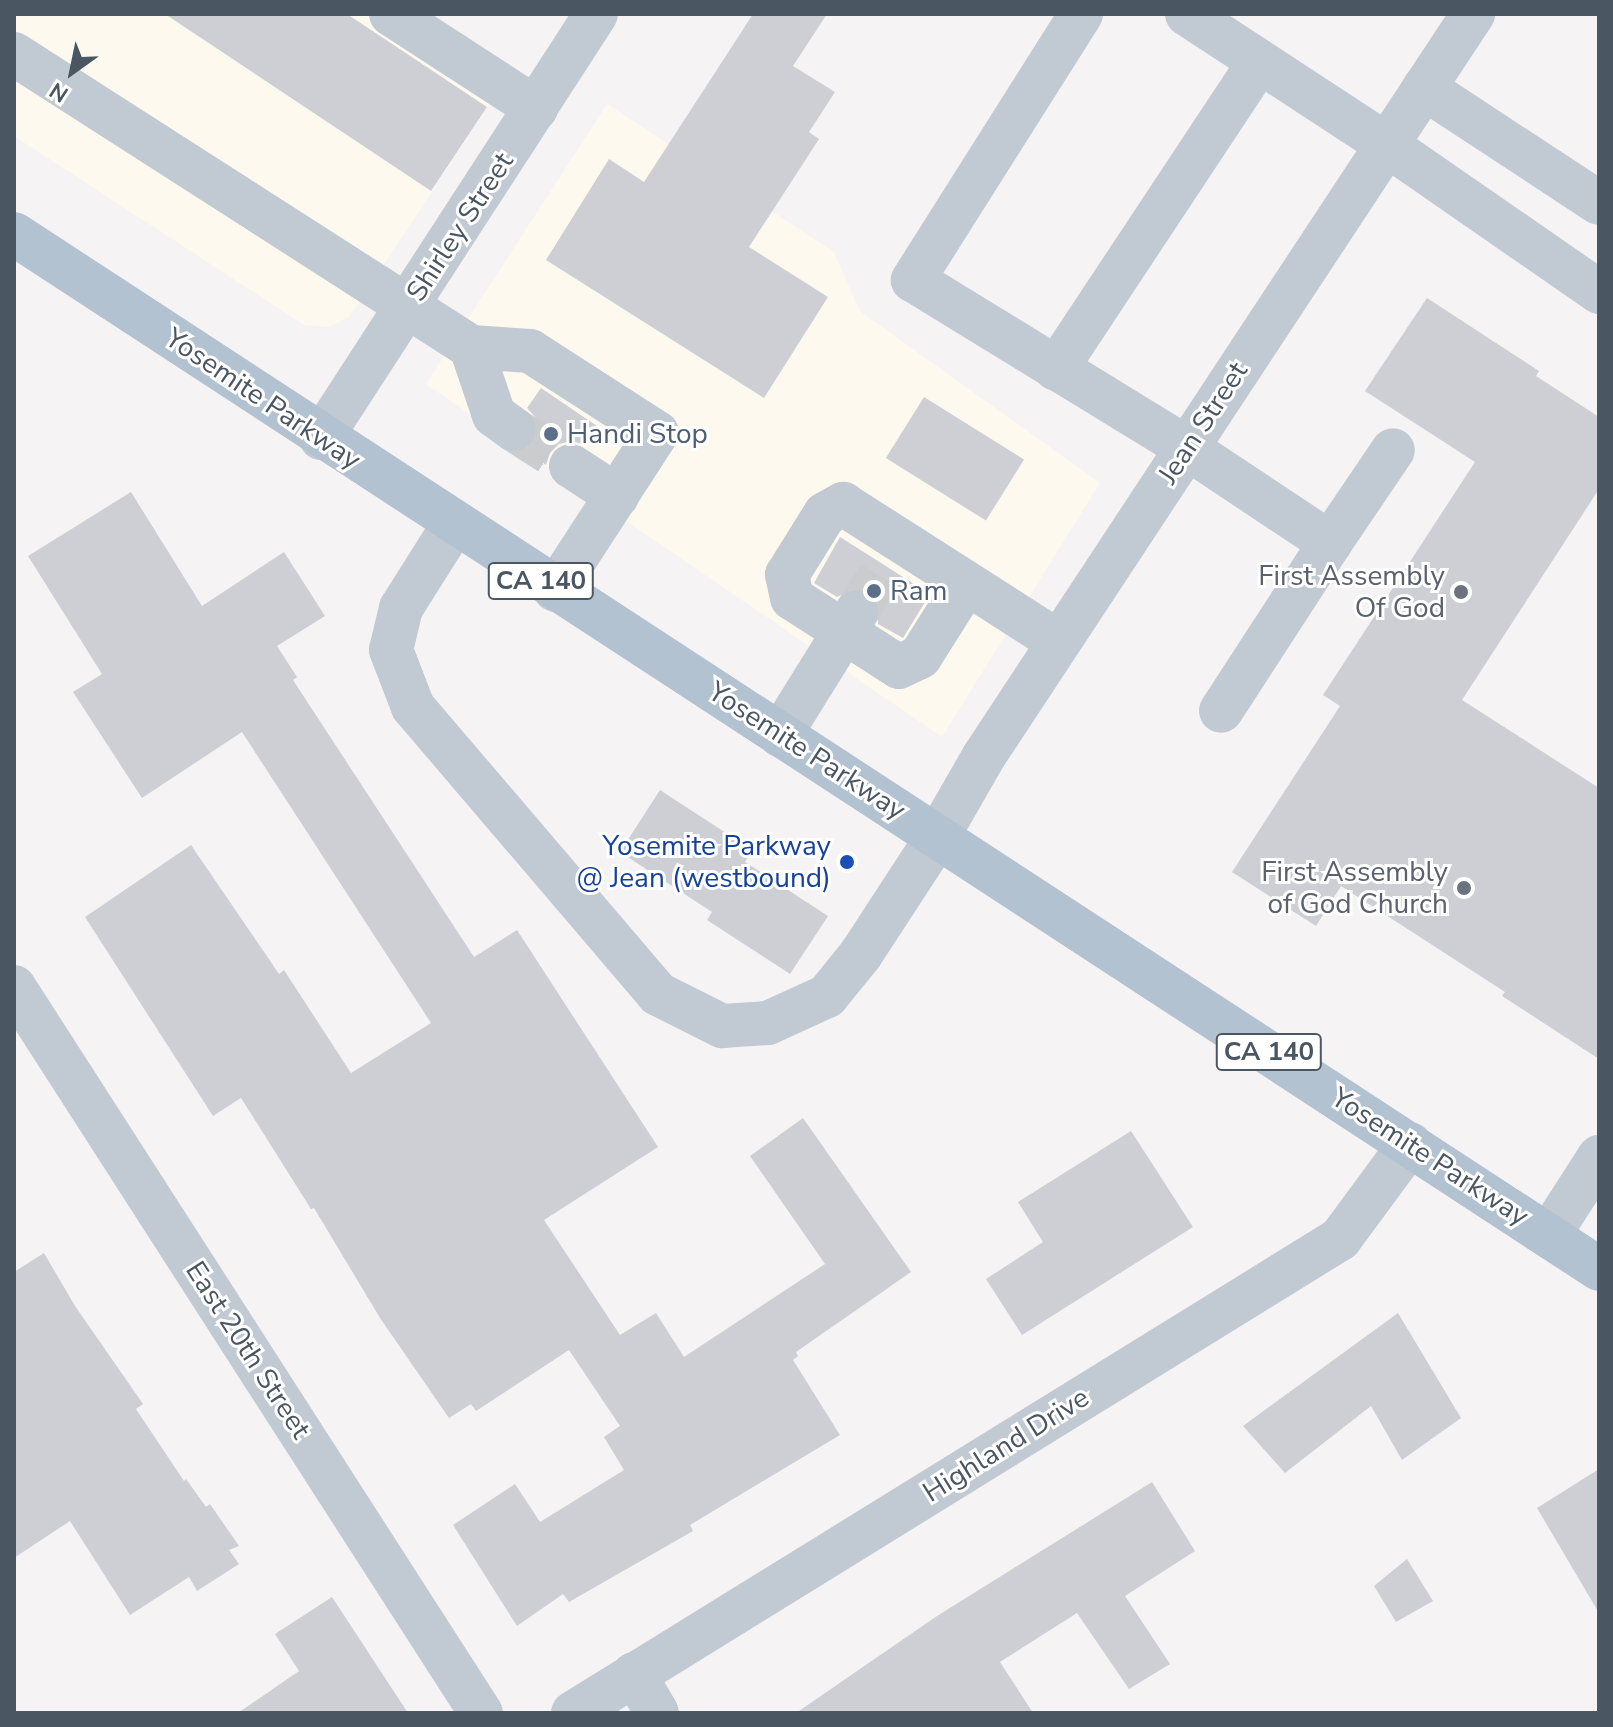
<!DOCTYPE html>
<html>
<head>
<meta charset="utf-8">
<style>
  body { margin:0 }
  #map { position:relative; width:1613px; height:1727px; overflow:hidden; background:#f5f3f3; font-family:"Nunito Sans",sans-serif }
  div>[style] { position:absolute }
  .commercial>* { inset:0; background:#fdf9ef }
  .building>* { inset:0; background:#cdcfd5; transform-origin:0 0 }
  .minor-tunnel>* { height:44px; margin-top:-22px; transform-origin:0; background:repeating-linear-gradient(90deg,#caccce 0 44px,transparent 0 66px) }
  .minor>* { height:44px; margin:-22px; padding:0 22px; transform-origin:22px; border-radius:22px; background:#c1cad2 }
  .major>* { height:44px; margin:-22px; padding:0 22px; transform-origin:22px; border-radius:22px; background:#b3c2d1 }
  .dots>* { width:22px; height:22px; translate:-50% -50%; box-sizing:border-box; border:4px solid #fff; border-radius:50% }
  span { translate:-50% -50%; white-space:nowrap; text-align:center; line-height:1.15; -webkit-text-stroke:6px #fff; paint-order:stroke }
  .shield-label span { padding:2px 6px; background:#fff; border:2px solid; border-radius:6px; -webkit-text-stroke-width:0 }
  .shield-label { font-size:26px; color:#4a5661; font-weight:700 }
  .street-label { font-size:28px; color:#4a5661 }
  .service-label { font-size:28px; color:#4e5e75 }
  .left { translate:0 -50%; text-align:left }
  .worship-label { font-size:28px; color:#5b616d }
  .right { translate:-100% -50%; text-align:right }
  .transit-label { font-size:28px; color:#164399 }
  .frame { position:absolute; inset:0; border:16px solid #4a5661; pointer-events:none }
  .north { position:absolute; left:32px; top:32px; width:80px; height:80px; -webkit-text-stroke:6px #fff; paint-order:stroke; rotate:213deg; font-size:22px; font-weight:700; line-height:32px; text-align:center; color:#4a5661 }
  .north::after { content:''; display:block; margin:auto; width:28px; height:36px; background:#4a5661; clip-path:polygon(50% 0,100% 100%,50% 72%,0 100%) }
</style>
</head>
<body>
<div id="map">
  <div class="commercial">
    <div style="clip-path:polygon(14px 14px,398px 14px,503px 84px,350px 316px,329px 327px,304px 325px,14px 136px)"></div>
    <div style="clip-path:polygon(607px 104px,834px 252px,860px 311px,1100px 483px,942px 737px,426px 384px)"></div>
  </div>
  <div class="building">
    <div style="clip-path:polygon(165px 14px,347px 14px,487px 107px,431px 191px)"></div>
    <div style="clip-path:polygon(753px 14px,827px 14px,793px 66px,835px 92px,809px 132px,819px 139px,749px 247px,828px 297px,764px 398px,546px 260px,609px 159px,644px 182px)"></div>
    <div style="clip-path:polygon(1427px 298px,1539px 371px,1536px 376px,1599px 417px,1599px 489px,1462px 700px,1599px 788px,1599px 1059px,1502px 996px,1505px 992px,1341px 886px,1316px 926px,1232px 872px,1340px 706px,1323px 695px,1475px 462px,1365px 391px)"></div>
    <div style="clip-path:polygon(541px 388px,597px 426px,585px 445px,572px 441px,559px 444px,550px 453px,546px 465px,525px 450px,534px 443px,538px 431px,536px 418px,527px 408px)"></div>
    <div style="left:924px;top:397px;width:118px;height:72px;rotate:32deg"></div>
    <div style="clip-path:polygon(131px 492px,202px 606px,284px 552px,325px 616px,277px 646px,297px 677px,293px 680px,474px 957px,517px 930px,658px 1147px,544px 1220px,620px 1335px,656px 1313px,684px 1357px,825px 1264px,750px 1156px,803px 1118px,911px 1272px,796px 1352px,798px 1356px,793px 1360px,840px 1435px,690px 1525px,693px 1531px,569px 1602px,563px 1594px,517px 1626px,453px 1525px,515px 1484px,540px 1522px,624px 1470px,604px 1437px,620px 1426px,569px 1350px,476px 1411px,471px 1404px,449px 1418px,380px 1318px,314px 1208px,311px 1209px,241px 1098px,213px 1116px,85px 917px,191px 845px,279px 974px,284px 970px,351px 1073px,431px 1023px,242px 732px,142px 798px,73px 692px,102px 674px,28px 556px)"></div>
    <div style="clip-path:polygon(840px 537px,930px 594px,903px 638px,878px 624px,878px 602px,868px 591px,856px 588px,837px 597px,814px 583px)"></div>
    <div style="clip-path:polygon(660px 790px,752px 850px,745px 862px,828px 916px,790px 974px,707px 920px,712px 912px,620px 852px)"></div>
    <div style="clip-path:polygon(1131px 1131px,1193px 1227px,1022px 1335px,986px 1279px,1043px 1242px,1018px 1202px)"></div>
    <div style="clip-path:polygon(44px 1253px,75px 1306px,143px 1404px,136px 1409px,184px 1481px,186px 1479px,206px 1507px,210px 1504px,239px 1546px,229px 1550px,239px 1564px,197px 1591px,189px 1577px,130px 1615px,70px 1521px,14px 1558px,14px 1272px)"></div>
    <div style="clip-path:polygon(1398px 1313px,1461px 1418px,1402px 1460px,1371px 1406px,1285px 1473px,1243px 1426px)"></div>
    <div style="clip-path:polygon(1599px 1469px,1599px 1613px,1537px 1508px)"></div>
    <div style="clip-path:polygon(1152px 1482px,1195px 1551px,1125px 1596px,1170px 1664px,1129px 1689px,1077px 1613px,1000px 1662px,1033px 1713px,796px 1713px,937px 1616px)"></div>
    <div style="clip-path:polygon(1407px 1559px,1433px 1601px,1396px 1622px,1374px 1586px)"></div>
    <div style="clip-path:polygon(332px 1597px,408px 1713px,238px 1713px,299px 1671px,275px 1634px)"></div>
  </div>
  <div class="minor-tunnel">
    <div style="left:513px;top:429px;width:69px;rotate:32.5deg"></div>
    <div style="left:856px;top:613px;width:56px;rotate:-57.4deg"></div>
  </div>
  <div class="minor">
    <div style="left:391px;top:14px;width:173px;rotate:33deg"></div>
    <div style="left:1081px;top:14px;width:315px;rotate:122.3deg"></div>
    <div style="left:913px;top:280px;width:321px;rotate:31.5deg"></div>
    <div style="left:1187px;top:448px;width:172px;rotate:33.6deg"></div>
    <div style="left:1330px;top:543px;width:200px;rotate:123deg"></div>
    <div style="left:1187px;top:14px;width:239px;rotate:33.2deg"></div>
    <div style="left:1387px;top:145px;width:258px;rotate:34.7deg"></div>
    <div style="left:14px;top:54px;width:543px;rotate:32.67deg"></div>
    <div style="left:471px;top:347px;width:59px;rotate:3.9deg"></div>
    <div style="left:530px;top:351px;width:151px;rotate:32.8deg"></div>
    <div style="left:657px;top:433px;width:187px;rotate:123deg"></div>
    <div style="left:1424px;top:88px;width:209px;rotate:33.3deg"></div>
    <div style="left:471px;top:347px;width:72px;rotate:71.3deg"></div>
    <div style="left:494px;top:415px;width:24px;rotate:36deg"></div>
    <div style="left:1056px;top:369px;width:366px;rotate:-56.5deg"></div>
    <div style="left:321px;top:438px;width:505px;rotate:-57.03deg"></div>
    <div style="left:571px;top:466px;width:55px;rotate:33.1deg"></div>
    <div style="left:454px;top:524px;width:99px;rotate:122.2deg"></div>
    <div style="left:401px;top:608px;width:43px;rotate:103.4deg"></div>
    <div style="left:391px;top:650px;width:61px;rotate:68.9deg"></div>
    <div style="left:413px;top:707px;width:377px;rotate:49.5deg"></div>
    <div style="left:658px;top:994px;width:72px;rotate:26.6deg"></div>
    <div style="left:722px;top:1026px;width:46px;rotate:-3.7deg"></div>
    <div style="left:768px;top:1023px;width:65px;rotate:-24.6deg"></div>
    <div style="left:827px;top:996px;width:54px;rotate:-51deg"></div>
    <div style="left:861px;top:954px;width:141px;rotate:-56.9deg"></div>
    <div style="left:938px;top:836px;width:92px;rotate:-60.1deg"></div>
    <div style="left:984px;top:756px;width:889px;rotate:-56.61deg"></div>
    <div style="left:1330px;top:543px;width:112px;rotate:-55.9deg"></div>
    <div style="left:966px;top:584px;width:86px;rotate:122.2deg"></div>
    <div style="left:920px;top:657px;width:23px;rotate:155deg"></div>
    <div style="left:899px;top:667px;width:127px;rotate:-147.2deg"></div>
    <div style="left:792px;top:598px;width:24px;rotate:-102deg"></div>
    <div style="left:787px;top:575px;width:72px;rotate:-58.1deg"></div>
    <div style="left:825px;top:514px;width:21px;rotate:-29deg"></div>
    <div style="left:843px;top:504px;width:256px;rotate:32.6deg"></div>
    <div style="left:780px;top:735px;width:144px;rotate:-58.1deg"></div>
    <div style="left:14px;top:987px;width:863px;rotate:57.25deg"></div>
    <div style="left:1549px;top:1235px;width:93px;rotate:-57.3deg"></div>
    <div style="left:634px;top:1674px;width:45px;rotate:59.5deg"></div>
    <div style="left:573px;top:1713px;width:902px;rotate:-31.72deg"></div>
    <div style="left:1340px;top:1239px;width:118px;rotate:-53.6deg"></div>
  </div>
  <div class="major">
    <div style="left:14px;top:234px;width:1893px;rotate:33.14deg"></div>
  </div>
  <div class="dots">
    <div style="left:551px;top:434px;background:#5c6f8a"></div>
    <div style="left:874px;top:591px;background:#5c6f8a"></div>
    <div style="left:1461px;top:592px;background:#6b7280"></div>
    <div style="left:847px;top:862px;background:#1a4fb4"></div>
    <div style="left:1464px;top:888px;background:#6b7280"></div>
  </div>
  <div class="shield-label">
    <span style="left:541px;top:581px">CA 140</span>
    <span style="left:1269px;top:1052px">CA 140</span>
  </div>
  <div class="street-label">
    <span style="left:460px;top:227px;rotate:-57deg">Shirley Street</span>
    <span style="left:263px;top:399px;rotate:34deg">Yosemite Parkway</span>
    <span style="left:1203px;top:423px;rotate:-57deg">Jean Street</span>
    <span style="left:807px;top:751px;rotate:33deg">Yosemite Parkway</span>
    <span style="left:1430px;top:1157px;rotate:33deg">Yosemite Parkway</span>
    <span style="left:248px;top:1350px;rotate:57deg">East 20th Street</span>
    <span style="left:1006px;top:1445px;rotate:-32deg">Highland Drive</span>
  </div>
  <div class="service-label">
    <span class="left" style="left:567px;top:434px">Handi Stop</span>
    <span class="left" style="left:890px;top:591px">Ram</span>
  </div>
  <div class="worship-label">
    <span class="right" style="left:1445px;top:592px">First Assembly<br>Of God</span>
    <span class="right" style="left:1448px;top:888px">First Assembly<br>of God Church</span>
  </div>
  <div class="transit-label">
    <span class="right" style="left:831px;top:862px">Yosemite Parkway<br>@ Jean (westbound)</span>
  </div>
  <div class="frame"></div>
  <div class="north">N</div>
</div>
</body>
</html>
